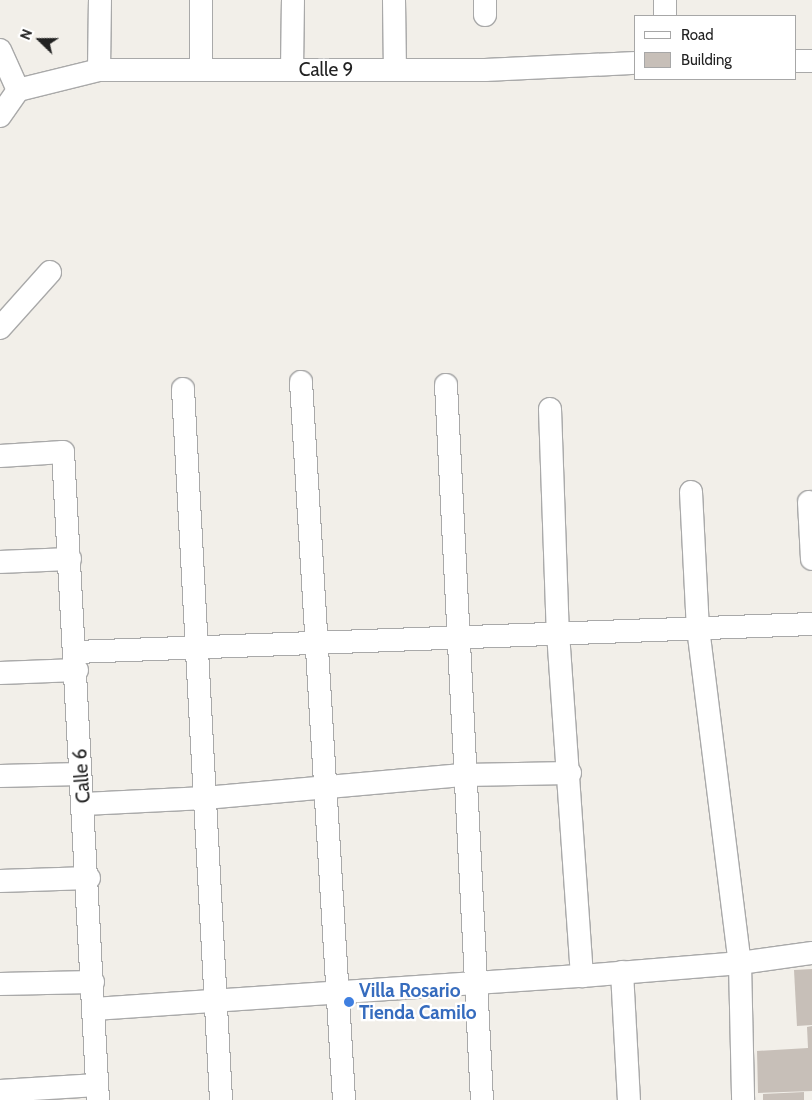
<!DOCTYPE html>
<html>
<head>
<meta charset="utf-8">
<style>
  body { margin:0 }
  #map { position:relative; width:812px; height:1100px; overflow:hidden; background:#f2efe9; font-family:Cabin,sans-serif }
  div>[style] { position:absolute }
  .building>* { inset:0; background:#c7bfb8 }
  .roads { filter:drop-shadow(1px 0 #a9a9a9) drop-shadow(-1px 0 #a9a9a9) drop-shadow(0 1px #a9a9a9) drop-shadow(0 -1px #a9a9a9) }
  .street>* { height:22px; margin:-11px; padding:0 11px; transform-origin:11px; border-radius:11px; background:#fff }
  .dots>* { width:14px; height:14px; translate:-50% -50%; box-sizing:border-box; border:2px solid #fff; border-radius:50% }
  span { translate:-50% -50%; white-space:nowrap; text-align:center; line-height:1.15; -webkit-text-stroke:4.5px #fff; paint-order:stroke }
  .street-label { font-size:19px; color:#222 }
  .shop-label { font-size:19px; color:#366cbe; font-weight:700 }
  .left { translate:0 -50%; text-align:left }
  .legend { position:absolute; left:634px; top:15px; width:162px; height:65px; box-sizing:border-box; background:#fff; border:1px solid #a7a7a7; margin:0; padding:6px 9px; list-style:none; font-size:15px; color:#222 }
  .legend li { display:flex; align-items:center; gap:10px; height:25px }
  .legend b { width:25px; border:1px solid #a7a7a7 }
  .north { position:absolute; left:15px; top:15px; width:50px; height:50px; -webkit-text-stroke:4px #fff; paint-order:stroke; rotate:292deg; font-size:14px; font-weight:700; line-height:20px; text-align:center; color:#222 }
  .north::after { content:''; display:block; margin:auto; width:18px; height:22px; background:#222; clip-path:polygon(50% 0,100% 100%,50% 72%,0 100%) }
</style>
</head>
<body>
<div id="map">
  <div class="building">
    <div style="clip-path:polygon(812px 969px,812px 1025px,797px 1026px,794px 970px)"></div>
    <div style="clip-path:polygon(812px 1026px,812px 1069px,802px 1069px,812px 1069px,812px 1091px,758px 1093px,757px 1051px,808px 1048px,807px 1027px)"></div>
    <div style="clip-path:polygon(804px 1092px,804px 1100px,763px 1100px,763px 1094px)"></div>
  </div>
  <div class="roads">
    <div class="street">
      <div style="left:201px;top:0;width:70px;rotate:90deg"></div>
      <div style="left:394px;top:0;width:70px;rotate:89.2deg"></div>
      <div style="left:485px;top:0;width:15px;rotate:90deg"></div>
      <div style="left:665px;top:0;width:16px;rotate:90deg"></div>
      <div style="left:0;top:50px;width:44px;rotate:65.8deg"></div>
      <div style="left:796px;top:61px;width:16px"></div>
      <div style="left:99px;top:70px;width:70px;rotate:-89.2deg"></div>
      <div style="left:292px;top:70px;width:70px;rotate:-89.2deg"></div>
      <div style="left:18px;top:90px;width:83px;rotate:-13.9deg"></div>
      <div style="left:99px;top:70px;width:386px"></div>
      <div style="left:485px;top:70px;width:151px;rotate:-2.7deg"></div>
      <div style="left:0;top:116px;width:32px;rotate:-55deg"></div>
      <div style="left:0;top:328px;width:75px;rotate:-48.2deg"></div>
      <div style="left:301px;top:382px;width:719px;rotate:86.57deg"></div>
      <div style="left:446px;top:385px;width:716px;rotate:87.12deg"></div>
      <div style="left:183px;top:389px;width:712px;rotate:86.94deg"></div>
      <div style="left:550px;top:409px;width:224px;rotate:88deg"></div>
      <div style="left:558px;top:633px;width:344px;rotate:86deg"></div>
      <div style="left:0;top:456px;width:63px;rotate:-3.6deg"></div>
      <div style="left:63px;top:452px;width:649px;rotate:86.91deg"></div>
      <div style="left:691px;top:492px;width:136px;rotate:87.1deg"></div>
      <div style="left:698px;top:628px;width:338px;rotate:82.9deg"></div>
      <div style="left:740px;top:963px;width:137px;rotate:88.7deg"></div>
      <div style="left:809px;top:502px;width:57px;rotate:87deg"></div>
      <div style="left:0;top:562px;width:70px;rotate:-2.5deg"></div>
      <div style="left:76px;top:652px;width:737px;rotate:-2.18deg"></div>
      <div style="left:0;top:673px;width:77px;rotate:-2.2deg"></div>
      <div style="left:0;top:776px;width:80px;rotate:-1.4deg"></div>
      <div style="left:84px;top:804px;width:121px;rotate:-2.8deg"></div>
      <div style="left:205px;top:798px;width:261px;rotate:-5.1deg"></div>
      <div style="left:465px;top:775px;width:105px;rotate:-1.1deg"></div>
      <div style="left:0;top:881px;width:89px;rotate:-1.9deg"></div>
      <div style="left:622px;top:972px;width:128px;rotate:86.9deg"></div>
      <div style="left:0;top:984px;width:93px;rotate:-1.2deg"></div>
      <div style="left:94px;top:1009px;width:489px;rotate:-3.9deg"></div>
      <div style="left:582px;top:976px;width:159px;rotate:-4.7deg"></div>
      <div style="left:740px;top:963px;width:73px;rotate:-7.9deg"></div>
      <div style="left:0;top:1091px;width:97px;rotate:-3.5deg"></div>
    </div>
  </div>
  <div class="dots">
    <div style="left:349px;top:1002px;background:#3f7fe0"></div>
  </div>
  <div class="street-label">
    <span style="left:326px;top:70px">Calle 9</span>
    <span style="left:82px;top:776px;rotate:-94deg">Calle 6</span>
  </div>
  <div class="shop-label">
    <span class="left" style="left:359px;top:1002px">Villa Rosario<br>Tienda Camilo</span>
  </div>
  <ul class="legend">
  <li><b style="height:6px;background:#fff"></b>Road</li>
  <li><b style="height:14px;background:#c7bfb8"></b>Building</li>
  </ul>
  <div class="north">N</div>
</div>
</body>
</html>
